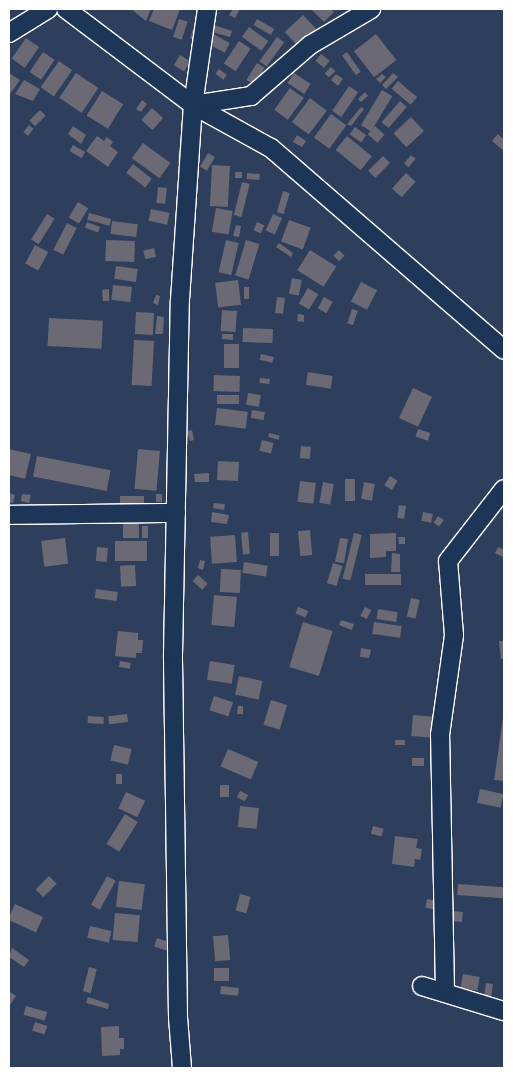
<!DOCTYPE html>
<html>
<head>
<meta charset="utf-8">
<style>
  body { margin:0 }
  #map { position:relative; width:513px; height:1077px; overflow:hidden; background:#2d3f5d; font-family:"Patrick Hand",sans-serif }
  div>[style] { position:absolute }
  .building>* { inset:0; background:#6b6974; transform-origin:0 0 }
  .roads { filter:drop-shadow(1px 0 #fff) drop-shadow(-1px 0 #fff) drop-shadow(0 1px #fff) drop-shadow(0 -1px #fff) }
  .street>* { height:18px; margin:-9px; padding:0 9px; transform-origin:9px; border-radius:9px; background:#1d3557 }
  span { translate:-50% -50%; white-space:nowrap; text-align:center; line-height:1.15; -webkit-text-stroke:5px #1d3557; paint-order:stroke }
  .frame { position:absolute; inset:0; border:10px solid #fff; pointer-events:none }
</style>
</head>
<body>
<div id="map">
  <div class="building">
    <div style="clip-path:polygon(131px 9px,151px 9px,146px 21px)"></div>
    <div style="clip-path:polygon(154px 9px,180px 9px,172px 30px,149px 21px)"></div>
    <div style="clip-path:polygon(233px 9px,240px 9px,235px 18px,229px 15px)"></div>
    <div style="clip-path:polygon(311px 9px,331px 9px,334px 12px,324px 22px)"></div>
    <div style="left:303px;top:15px;width:21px;height:25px;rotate:47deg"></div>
    <div style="left:179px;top:19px;width:9px;height:19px;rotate:18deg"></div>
    <div style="left:257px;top:19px;width:20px;height:7px;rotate:30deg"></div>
    <div style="clip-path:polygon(196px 20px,203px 22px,196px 40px,190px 38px)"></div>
    <div style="clip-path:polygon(214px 25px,232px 31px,230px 37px,212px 32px)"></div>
    <div style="left:249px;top:27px;width:24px;height:12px;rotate:36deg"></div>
    <div style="left:213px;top:34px;width:19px;height:11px;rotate:28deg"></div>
    <div style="left:376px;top:34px;width:33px;height:28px;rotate:52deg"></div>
    <div style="left:277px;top:37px;width:9px;height:30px;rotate:36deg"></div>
    <div style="left:26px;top:38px;width:16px;height:25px;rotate:35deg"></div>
    <div style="left:239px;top:41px;width:14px;height:27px;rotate:34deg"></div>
    <div style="left:43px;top:52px;width:14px;height:24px;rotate:34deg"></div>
    <div style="left:347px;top:52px;width:24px;height:6px;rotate:55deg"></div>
    <div style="left:321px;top:54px;width:11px;height:9px;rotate:38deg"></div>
    <div style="left:180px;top:55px;width:12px;height:12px;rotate:31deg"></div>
    <div style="left:59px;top:61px;width:16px;height:32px;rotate:35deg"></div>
    <div style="left:257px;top:63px;width:9px;height:20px;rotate:32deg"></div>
    <div style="left:331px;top:67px;width:6px;height:9px;rotate:45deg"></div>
    <div style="left:219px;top:69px;width:10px;height:6px;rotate:37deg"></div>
    <div style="clip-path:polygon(9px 73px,20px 80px,10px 94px,9px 93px)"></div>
    <div style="left:76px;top:73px;width:27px;height:30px;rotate:34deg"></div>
    <div style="left:294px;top:73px;width:20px;height:12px;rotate:33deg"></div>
    <div style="clip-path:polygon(393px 73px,398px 77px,386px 89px,382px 85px)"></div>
    <div style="clip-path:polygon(336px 74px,343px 79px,338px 86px,331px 80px)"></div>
    <div style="clip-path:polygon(382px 74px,386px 77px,380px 83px,376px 79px)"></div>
    <div style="clip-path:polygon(24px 80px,40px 89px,33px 101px,15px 94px)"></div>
    <div style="left:398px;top:81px;width:25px;height:10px;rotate:40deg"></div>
    <div style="left:349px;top:86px;width:11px;height:30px;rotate:34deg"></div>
    <div style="left:290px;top:88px;width:17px;height:27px;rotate:36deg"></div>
    <div style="left:382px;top:90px;width:12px;height:41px;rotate:31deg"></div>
    <div style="left:102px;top:91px;width:25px;height:29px;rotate:32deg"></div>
    <div style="clip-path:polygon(365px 92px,368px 96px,361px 102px,358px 99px)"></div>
    <div style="left:310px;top:98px;width:21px;height:30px;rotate:37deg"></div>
    <div style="clip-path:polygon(142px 100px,147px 104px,141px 112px,136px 109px)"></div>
    <div style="left:400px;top:101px;width:9px;height:28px;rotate:41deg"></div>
    <div style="clip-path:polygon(361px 107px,364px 109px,351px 126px,347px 124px)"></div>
    <div style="left:152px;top:108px;width:15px;height:16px;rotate:42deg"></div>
    <div style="left:40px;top:110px;width:8px;height:15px;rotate:45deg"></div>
    <div style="left:331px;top:114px;width:19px;height:29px;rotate:36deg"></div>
    <div style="left:411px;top:117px;width:19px;height:24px;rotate:47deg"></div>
    <div style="left:29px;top:125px;width:6px;height:9px;rotate:39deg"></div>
    <div style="clip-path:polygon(73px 126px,86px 135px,81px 144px,68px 134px)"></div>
    <div style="left:375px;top:126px;width:13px;height:11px;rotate:42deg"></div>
    <div style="left:355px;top:127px;width:14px;height:9px;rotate:36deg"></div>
    <div style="clip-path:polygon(498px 134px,504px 140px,504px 151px,492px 141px)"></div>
    <div style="clip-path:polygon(297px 135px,306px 141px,302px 147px,293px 142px)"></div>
    <div style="clip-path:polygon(97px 136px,104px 141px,107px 137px,113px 142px,110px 146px,118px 152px,108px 167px,86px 151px)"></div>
    <div style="left:347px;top:136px;width:32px;height:18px;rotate:39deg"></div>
    <div style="left:143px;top:143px;width:34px;height:19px;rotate:36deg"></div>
    <div style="left:73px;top:145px;width:14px;height:7px;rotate:30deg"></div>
    <div style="clip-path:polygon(179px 147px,184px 147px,182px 164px,178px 164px)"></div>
    <div style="left:208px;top:153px;width:8px;height:16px;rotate:30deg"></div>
    <div style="left:411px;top:155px;width:6px;height:11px;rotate:39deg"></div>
    <div style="left:383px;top:156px;width:10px;height:21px;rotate:45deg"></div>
    <div style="left:133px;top:164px;width:24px;height:11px;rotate:38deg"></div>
    <div style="left:212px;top:165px;width:18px;height:41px;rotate:3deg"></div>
    <div style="left:235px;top:172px;width:7px;height:6px"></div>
    <div style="left:247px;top:173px;width:13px;height:6px;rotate:4deg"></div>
    <div style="left:406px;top:173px;width:13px;height:21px;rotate:42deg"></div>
    <div style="left:242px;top:182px;width:8px;height:34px;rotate:14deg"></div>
    <div style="left:158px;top:187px;width:9px;height:16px;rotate:6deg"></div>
    <div style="left:283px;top:191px;width:7px;height:22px;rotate:16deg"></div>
    <div style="left:78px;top:202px;width:12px;height:18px;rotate:31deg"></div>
    <div style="left:216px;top:208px;width:17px;height:24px;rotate:10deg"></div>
    <div style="left:151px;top:209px;width:19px;height:12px;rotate:12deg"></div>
    <div style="left:89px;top:213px;width:23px;height:7px;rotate:15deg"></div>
    <div style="left:47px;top:214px;width:9px;height:30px;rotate:32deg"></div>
    <div style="left:273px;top:214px;width:10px;height:18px;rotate:24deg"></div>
    <div style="left:289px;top:220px;width:23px;height:23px;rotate:20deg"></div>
    <div style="left:112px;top:221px;width:26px;height:13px;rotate:7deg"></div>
    <div style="left:87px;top:222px;width:14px;height:6px;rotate:21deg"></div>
    <div style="left:257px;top:222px;width:8px;height:9px;rotate:23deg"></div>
    <div style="left:67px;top:223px;width:11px;height:30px;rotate:27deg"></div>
    <div style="clip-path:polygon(236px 225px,241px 226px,239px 237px,233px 236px)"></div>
    <div style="left:106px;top:240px;width:29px;height:21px;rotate:2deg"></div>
    <div style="left:226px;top:240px;width:13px;height:33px;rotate:13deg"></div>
    <div style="left:246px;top:240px;width:14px;height:37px;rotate:17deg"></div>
    <div style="clip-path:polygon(279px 243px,293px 253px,291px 257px,276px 247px)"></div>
    <div style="left:35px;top:245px;width:15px;height:21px;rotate:28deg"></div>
    <div style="left:154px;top:248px;width:9px;height:11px;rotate:77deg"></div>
    <div style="left:310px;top:250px;width:31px;height:24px;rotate:32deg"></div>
    <div style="left:339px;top:250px;width:8px;height:8px;rotate:45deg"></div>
    <div style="left:116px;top:266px;width:22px;height:13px;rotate:8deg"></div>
    <div style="left:292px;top:278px;width:10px;height:16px;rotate:11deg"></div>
    <div style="left:238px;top:280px;width:25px;height:23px;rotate:83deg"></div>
    <div style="left:361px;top:282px;width:18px;height:22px;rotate:27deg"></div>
    <div style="left:113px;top:285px;width:19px;height:15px;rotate:6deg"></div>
    <div style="left:244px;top:287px;width:5px;height:12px"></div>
    <div style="left:308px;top:288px;width:12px;height:18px;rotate:31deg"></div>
    <div style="clip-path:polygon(109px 289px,109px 301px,103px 301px,102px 290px)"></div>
    <div style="clip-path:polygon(156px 295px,160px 296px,158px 305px,153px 303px)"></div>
    <div style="left:277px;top:297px;width:8px;height:16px;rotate:7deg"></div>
    <div style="left:324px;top:297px;width:10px;height:13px;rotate:29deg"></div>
    <div style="left:352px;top:309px;width:6px;height:15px;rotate:18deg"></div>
    <div style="left:222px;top:310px;width:15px;height:21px;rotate:4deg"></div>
    <div style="left:136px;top:312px;width:18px;height:22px;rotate:3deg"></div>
    <div style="clip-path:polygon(298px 314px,304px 315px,304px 322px,297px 321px)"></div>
    <div style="clip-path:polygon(157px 316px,164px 317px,163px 334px,155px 334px)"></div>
    <div style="left:49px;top:318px;width:54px;height:28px;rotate:3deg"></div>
    <div style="left:243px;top:328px;width:30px;height:14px;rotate:2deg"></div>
    <div style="clip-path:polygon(222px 334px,233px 334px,233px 340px,222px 339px)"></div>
    <div style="left:134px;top:340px;width:20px;height:45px;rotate:3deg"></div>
    <div style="left:239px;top:344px;width:24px;height:15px;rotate:90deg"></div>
    <div style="left:261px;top:354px;width:13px;height:6px;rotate:13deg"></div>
    <div style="left:308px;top:372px;width:25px;height:13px;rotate:9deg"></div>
    <div style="left:214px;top:375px;width:26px;height:16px;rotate:2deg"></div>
    <div style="left:260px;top:378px;width:10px;height:5px;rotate:6deg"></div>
    <div style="left:413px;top:388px;width:21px;height:33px;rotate:25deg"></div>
    <div style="left:248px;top:393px;width:13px;height:12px;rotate:9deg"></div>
    <div style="left:217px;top:395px;width:22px;height:9px"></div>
    <div style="left:217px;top:408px;width:31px;height:17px;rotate:7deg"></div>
    <div style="left:252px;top:410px;width:13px;height:8px;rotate:9deg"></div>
    <div style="left:418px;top:429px;width:13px;height:8px;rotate:18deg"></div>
    <div style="clip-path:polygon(192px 430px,194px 440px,190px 441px,187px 431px)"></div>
    <div style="left:269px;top:433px;width:11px;height:4px;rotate:15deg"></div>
    <div style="left:262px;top:440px;width:12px;height:11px;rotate:14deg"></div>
    <div style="left:301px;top:446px;width:10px;height:12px;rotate:6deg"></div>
    <div style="clip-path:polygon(9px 449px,31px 454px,25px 479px,9px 475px)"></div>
    <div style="left:138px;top:449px;width:22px;height:40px;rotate:5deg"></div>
    <div style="left:37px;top:456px;width:75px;height:21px;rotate:11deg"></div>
    <div style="left:218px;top:461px;width:21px;height:19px;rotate:3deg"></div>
    <div style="clip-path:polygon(209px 473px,209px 482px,195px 482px,194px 474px)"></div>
    <div style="left:390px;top:476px;width:9px;height:11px;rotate:32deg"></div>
    <div style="left:345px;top:479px;width:10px;height:22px"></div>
    <div style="left:300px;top:481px;width:16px;height:21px;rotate:7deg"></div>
    <div style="left:323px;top:482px;width:11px;height:21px;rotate:10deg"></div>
    <div style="left:364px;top:482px;width:11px;height:17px;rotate:10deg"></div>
    <div style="clip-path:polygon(9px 493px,15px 495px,13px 503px,9px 502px)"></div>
    <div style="clip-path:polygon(22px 494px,31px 495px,29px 503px,21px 501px)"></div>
    <div style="left:156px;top:494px;width:6px;height:8px"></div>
    <div style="left:120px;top:496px;width:24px;height:12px"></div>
    <div style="clip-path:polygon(214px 503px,225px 504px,224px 510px,213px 508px)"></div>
    <div style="left:399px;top:505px;width:7px;height:13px;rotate:8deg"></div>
    <div style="clip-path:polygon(212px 512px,229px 515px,227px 524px,211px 522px)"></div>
    <div style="left:423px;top:512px;width:10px;height:9px;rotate:11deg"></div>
    <div style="left:438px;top:516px;width:7px;height:8px;rotate:34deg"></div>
    <div style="left:123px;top:524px;width:16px;height:14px"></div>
    <div style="left:142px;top:526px;width:6px;height:12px"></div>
    <div style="left:310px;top:530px;width:25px;height:12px;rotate:85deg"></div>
    <div style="left:248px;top:532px;width:22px;height:7px;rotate:85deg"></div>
    <div style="left:270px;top:533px;width:9px;height:23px"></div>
    <div style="left:354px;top:533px;width:8px;height:47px;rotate:14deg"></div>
    <div style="clip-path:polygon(396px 533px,396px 551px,386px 551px,386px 557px,370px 558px,370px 534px)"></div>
    <div style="left:235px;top:535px;width:27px;height:25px;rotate:86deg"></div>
    <div style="clip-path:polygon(398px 537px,405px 537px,405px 544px,399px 544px)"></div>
    <div style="left:65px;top:538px;width:26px;height:24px;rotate:83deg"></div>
    <div style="clip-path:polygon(340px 538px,348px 539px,344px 563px,335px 562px)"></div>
    <div style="left:115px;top:541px;width:32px;height:20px"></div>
    <div style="left:97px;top:547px;width:11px;height:14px;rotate:5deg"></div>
    <div style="clip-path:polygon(498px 547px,504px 550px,503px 557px,495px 553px)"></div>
    <div style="clip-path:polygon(392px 553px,400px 554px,400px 572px,391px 572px)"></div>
    <div style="clip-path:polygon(200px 560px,205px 561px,203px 570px,198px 568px)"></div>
    <div style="left:244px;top:562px;width:24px;height:11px;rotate:9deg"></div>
    <div style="left:333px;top:563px;width:10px;height:21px;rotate:17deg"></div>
    <div style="left:135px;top:565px;width:21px;height:15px;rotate:87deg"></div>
    <div style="left:221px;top:569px;width:20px;height:23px;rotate:3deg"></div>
    <div style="left:365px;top:574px;width:36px;height:11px"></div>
    <div style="left:198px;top:575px;width:13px;height:8px;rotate:42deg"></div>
    <div style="left:96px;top:589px;width:22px;height:9px;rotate:8deg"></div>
    <div style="left:214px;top:595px;width:23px;height:30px;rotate:5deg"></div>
    <div style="left:411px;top:598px;width:9px;height:19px;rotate:13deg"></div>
    <div style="left:298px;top:607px;width:11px;height:7px;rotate:22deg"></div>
    <div style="left:365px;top:607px;width:7px;height:10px;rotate:27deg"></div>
    <div style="left:378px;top:609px;width:20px;height:10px;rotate:9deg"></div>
    <div style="clip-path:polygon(341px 620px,354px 624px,352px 630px,339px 625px)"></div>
    <div style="left:303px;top:622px;width:31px;height:47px;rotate:17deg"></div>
    <div style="left:374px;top:622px;width:28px;height:12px;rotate:8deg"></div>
    <div style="clip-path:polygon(118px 631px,138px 633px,138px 640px,143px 640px,142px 653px,136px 653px,136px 658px,115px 656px)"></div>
    <div style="clip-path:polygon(499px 641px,504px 641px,504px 659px,501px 659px)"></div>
    <div style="clip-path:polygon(361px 648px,371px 650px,369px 658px,360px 657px)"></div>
    <div style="left:120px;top:661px;width:11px;height:6px;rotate:10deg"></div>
    <div style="left:210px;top:661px;width:25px;height:19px;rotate:9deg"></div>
    <div style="left:239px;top:676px;width:24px;height:19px;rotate:12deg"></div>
    <div style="left:214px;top:696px;width:20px;height:15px;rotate:18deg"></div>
    <div style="left:271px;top:700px;width:17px;height:26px;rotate:17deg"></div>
    <div style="clip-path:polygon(238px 706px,243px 706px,243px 714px,237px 714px)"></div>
    <div style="left:127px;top:714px;width:8px;height:19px;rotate:83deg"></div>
    <div style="left:413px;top:715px;width:21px;height:21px;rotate:5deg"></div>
    <div style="left:88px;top:716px;width:16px;height:7px;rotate:4deg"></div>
    <div style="clip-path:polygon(503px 718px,504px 718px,504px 781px,494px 780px)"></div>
    <div style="left:395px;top:740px;width:10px;height:5px"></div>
    <div style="left:114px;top:745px;width:18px;height:16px;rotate:13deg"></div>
    <div style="left:228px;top:749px;width:33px;height:19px;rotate:23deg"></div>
    <div style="left:412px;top:758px;width:12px;height:8px"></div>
    <div style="left:116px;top:774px;width:6px;height:10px"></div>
    <div style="left:220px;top:785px;width:9px;height:12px"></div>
    <div style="left:480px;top:789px;width:24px;height:14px;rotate:12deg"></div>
    <div style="left:240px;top:791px;width:9px;height:7px;rotate:27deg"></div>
    <div style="left:126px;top:792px;width:21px;height:18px;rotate:25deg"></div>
    <div style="left:240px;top:806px;width:19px;height:21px;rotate:6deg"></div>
    <div style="left:125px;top:814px;width:15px;height:35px;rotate:32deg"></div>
    <div style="left:373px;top:826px;width:11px;height:8px;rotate:15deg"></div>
    <div style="clip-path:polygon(395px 836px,418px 839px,416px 848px,422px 849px,420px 860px,415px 859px,414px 867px,392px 864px)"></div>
    <div style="left:49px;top:876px;width:11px;height:19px;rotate:45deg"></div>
    <div style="left:107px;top:876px;width:10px;height:33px;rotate:29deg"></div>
    <div style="left:119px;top:881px;width:26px;height:26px;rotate:7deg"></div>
    <div style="left:458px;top:884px;width:46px;height:11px;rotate:4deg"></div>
    <div style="left:240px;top:894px;width:11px;height:17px;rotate:15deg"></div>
    <div style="left:427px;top:899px;width:11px;height:9px;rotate:10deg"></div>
    <div style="left:15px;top:904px;width:31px;height:17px;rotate:25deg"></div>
    <div style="left:454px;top:911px;width:9px;height:10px;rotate:6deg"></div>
    <div style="left:115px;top:913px;width:25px;height:27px;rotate:5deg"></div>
    <div style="left:90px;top:926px;width:22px;height:12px;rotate:13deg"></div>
    <div style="left:228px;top:935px;width:25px;height:15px;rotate:85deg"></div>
    <div style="left:157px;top:938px;width:13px;height:9px;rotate:18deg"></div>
    <div style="clip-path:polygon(12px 948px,29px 960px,24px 967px,9px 957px)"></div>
    <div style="left:89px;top:967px;width:8px;height:25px;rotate:14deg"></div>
    <div style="left:214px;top:968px;width:15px;height:13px"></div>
    <div style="left:463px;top:974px;width:17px;height:14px;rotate:10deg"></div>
    <div style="left:486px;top:983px;width:7px;height:16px;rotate:8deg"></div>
    <div style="left:221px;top:986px;width:18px;height:8px;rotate:6deg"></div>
    <div style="clip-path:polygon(9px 991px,16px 996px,10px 1005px,9px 1004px)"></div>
    <div style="clip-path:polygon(88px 997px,109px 1004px,108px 1009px,86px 1003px)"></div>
    <div style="left:26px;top:1006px;width:22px;height:9px;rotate:16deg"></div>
    <div style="left:35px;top:1022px;width:13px;height:9px;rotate:18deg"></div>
    <div style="clip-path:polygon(119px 1026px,119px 1038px,124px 1038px,124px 1049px,120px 1049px,120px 1055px,102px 1056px,101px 1027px)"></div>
  </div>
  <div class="roads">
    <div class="street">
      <div style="left:66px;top:9px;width:159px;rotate:37.1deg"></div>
      <div style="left:193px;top:105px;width:89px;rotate:28.9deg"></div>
      <div style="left:271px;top:148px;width:308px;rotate:40.9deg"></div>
      <div style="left:9px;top:33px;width:46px;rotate:-31.6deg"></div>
      <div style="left:193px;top:105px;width:59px;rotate:-8.8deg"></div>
      <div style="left:251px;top:96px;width:78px;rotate:-40.8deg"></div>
      <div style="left:310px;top:45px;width:71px;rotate:-30.5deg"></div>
      <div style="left:9px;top:515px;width:167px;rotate:-0.7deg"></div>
      <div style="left:422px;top:986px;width:86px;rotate:17deg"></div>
      <div style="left:445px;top:991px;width:256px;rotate:-91.1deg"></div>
      <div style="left:440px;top:735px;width:101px;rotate:-82deg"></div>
      <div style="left:454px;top:635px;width:74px;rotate:-94.6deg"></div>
      <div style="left:448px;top:561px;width:91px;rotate:-52.1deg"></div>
      <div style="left:182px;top:1068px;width:51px;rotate:-94.5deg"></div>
      <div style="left:178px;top:1017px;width:362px;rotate:-90.8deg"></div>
      <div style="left:173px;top:655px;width:355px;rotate:-88.9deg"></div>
      <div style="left:180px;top:300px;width:195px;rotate:-86.2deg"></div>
      <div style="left:193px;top:105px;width:97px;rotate:-81.7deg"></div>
    </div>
  </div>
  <div class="frame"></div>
</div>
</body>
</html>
